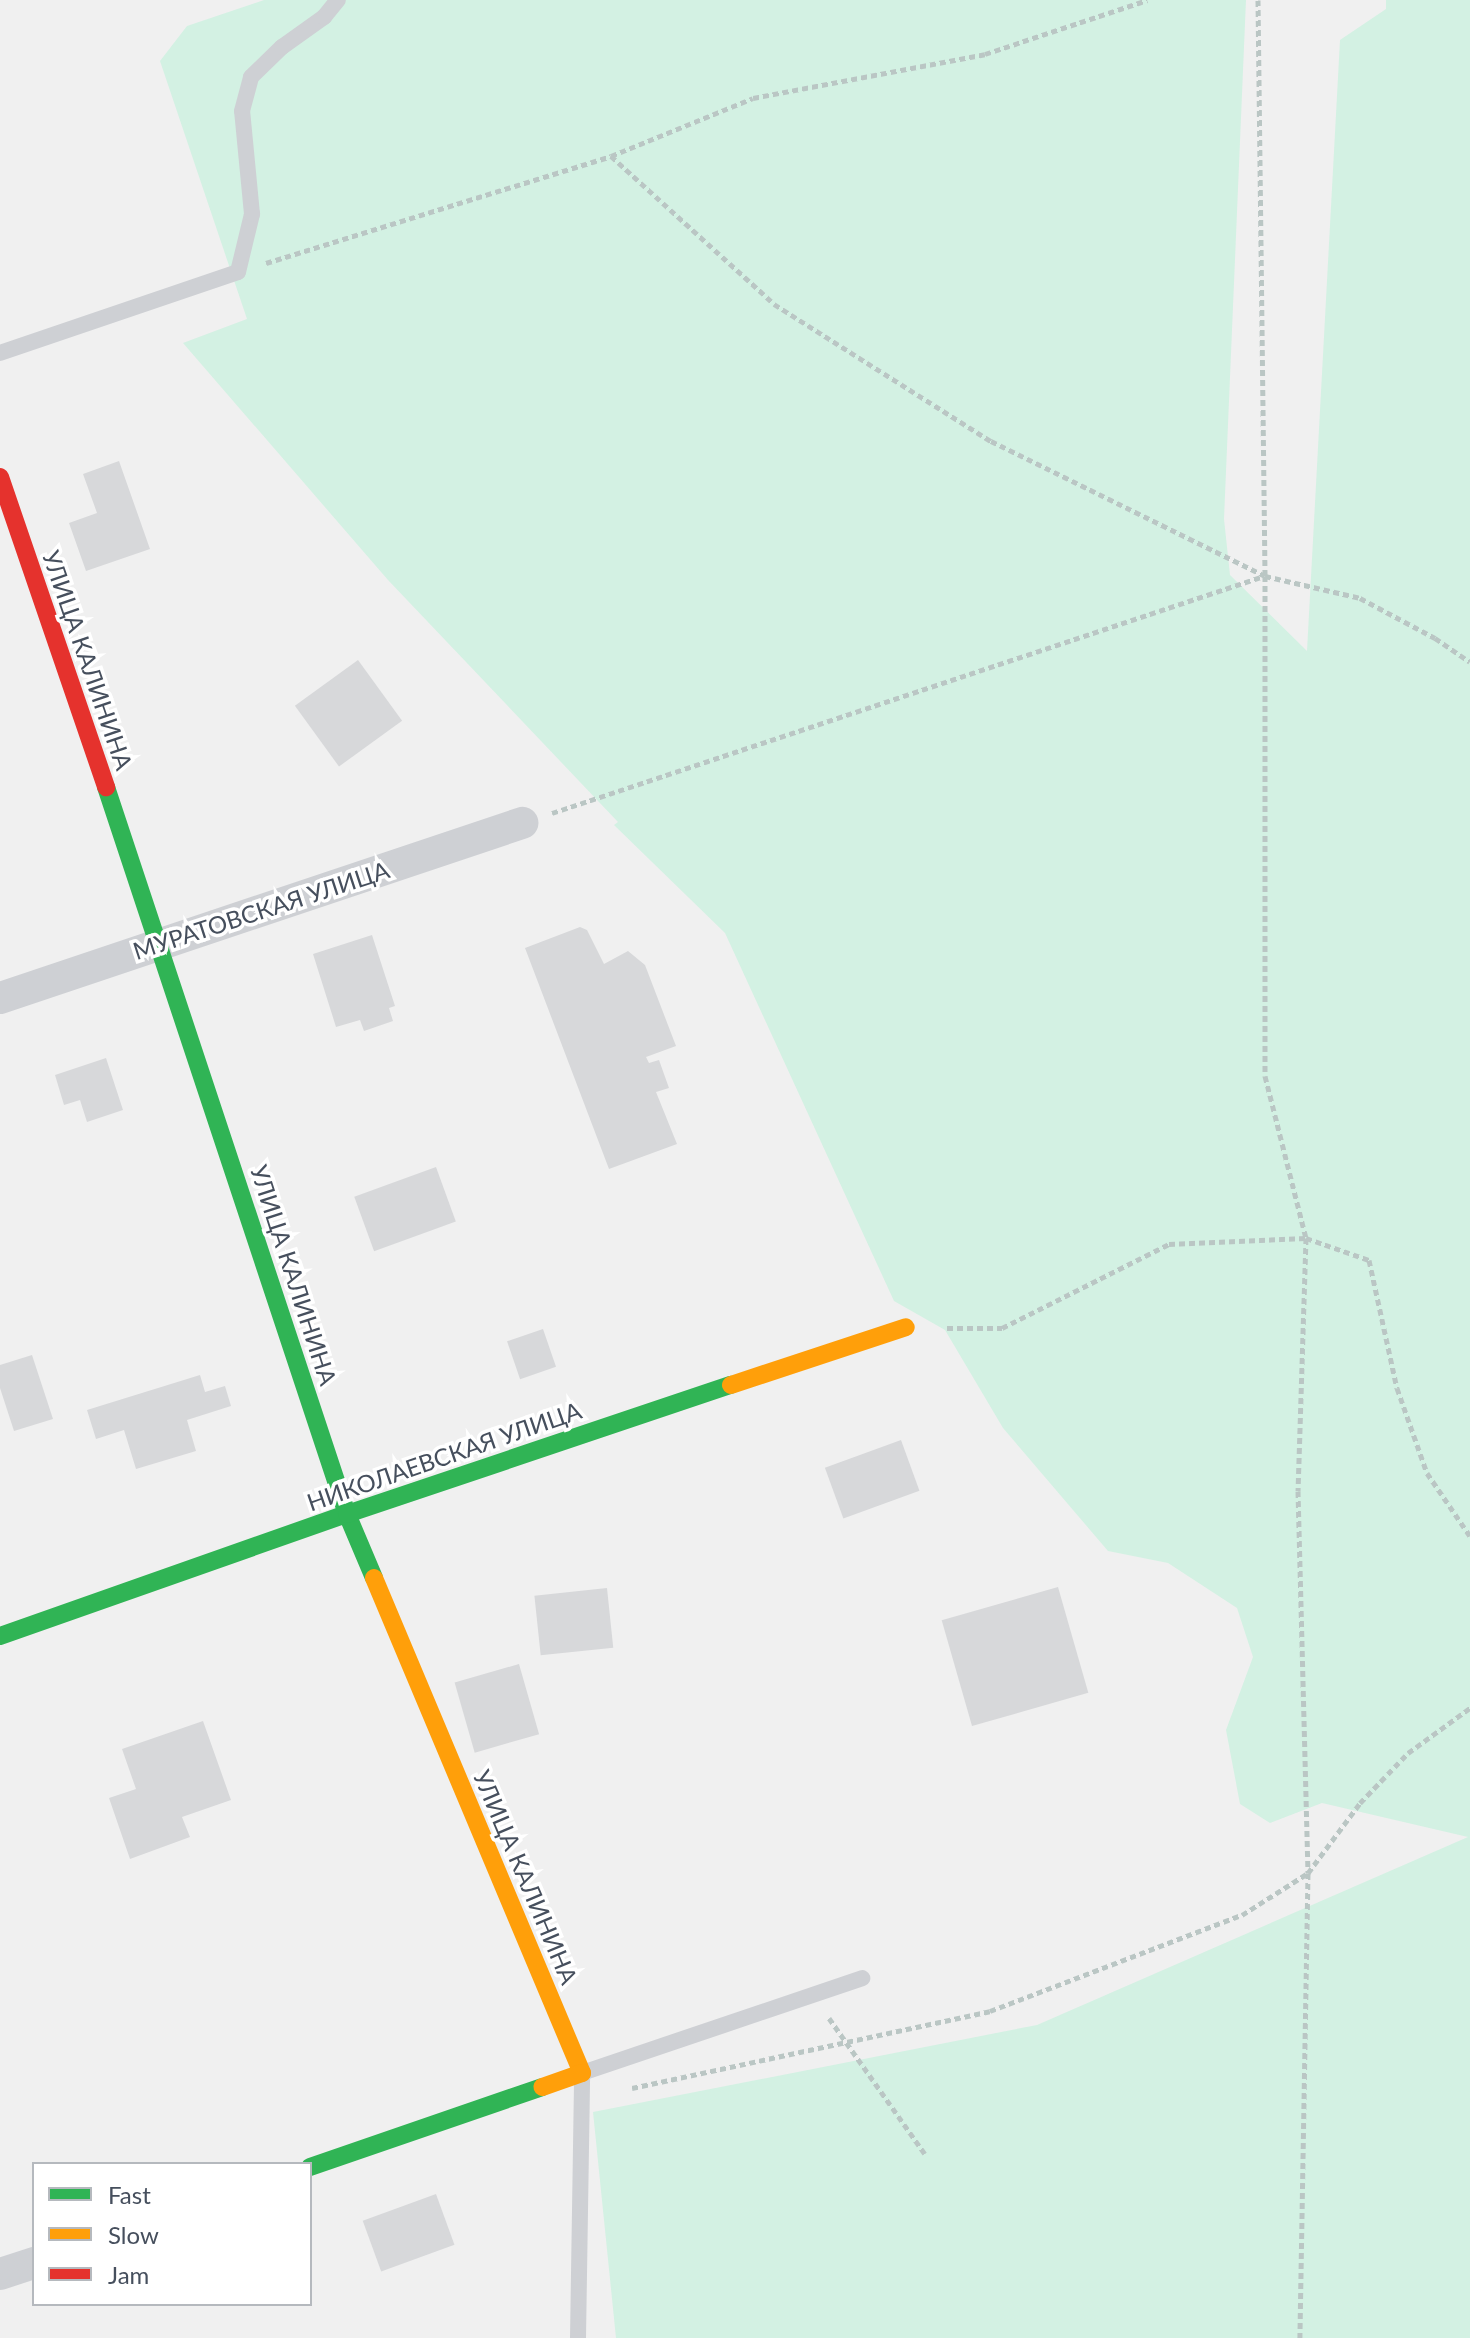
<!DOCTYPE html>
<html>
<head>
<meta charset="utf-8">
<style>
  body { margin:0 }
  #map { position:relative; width:1470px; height:2338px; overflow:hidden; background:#f0f0f0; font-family:Lato,sans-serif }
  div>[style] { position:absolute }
  .green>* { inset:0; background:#d3f1e3 }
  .building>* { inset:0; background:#d7d8da; transform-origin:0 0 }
  .path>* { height:5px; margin-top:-2.5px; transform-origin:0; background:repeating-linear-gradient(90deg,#bac6c4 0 6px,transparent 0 10px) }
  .lane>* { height:16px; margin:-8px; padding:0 8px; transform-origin:8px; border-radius:8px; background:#ced0d4 }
  .street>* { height:32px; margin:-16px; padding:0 16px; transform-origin:16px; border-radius:16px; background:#ced0d4 }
  .fast>* { height:18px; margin:-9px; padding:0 9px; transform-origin:9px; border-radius:9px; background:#30b455 }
  .slow>* { height:18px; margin:-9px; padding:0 9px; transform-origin:9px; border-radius:9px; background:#ff9f0a }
  .jam>* { height:18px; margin:-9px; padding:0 9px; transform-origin:9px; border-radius:9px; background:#e5322d }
  span { translate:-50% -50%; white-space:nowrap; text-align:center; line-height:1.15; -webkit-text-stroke:7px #fff; paint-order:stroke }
  .street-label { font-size:24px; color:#464f5d }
  .legend { position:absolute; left:32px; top:2162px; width:280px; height:144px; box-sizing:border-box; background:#fff; border:2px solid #b5b9be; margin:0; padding:10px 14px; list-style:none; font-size:24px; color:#464f5d }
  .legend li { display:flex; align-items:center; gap:16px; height:40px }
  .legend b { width:40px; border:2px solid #b5b9be }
</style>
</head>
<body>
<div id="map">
  <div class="green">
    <div style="clip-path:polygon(264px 0,1246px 0,1224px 519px,1230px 575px,1307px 651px,1340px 40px,1386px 9px,1386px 0,1470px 0,1470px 2338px,616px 2338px,593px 2112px,1037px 2025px,1468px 1837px,1322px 1803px,1270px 1823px,1240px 1804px,1226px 1730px,1253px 1657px,1237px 1608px,1168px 1563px,1108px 1551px,1003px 1428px,945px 1330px,894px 1301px,725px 933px,614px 825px,618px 822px,388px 580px,183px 343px,247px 319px,160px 61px,187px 26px)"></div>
  </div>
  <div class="building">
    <div style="clip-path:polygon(119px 461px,150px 549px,86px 571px,69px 523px,97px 513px,83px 474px)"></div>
    <div style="left:358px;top:660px;width:75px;height:78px;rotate:54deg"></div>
    <div style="clip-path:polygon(580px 927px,587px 930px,604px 964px,628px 951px,645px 965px,676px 1046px,646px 1057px,649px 1063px,659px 1060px,669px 1088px,656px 1092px,677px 1144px,609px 1169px,525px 948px)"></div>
    <div style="clip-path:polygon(372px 935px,395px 1006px,389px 1008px,393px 1021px,364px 1031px,360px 1020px,336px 1027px,313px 954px)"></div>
    <div style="clip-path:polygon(106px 1058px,123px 1110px,87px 1122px,80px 1100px,64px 1105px,55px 1075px)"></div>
    <div style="left:436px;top:1167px;width:58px;height:87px;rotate:70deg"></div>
    <div style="left:543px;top:1329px;width:40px;height:38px;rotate:71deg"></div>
    <div style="clip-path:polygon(32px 1355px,53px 1419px,14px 1431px,0 1388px,0 1365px)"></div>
    <div style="clip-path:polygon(200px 1375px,205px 1392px,225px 1386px,231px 1406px,187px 1420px,196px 1451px,136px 1469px,124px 1430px,96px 1439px,87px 1410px)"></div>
    <div style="left:901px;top:1440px;width:54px;height:81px;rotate:70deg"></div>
    <div style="left:1058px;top:1587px;width:110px;height:121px;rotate:74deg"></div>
    <div style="left:607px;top:1588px;width:60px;height:73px;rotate:84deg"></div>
    <div style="left:519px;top:1664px;width:73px;height:67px;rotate:74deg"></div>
    <div style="clip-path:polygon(203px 1721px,231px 1800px,182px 1817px,190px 1837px,130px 1859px,109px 1798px,136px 1789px,122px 1749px)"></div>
    <div style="left:436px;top:2194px;width:54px;height:78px;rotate:70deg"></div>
  </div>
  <div class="path">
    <div style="left:1258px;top:0;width:576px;rotate:89.3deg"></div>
    <div style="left:1265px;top:576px;width:500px;rotate:90deg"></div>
    <div style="left:1265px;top:1076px;width:167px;rotate:75.8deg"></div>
    <div style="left:1306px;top:1238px;width:253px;rotate:91.8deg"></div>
    <div style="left:1298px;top:1491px;width:382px;rotate:88.5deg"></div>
    <div style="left:1308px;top:1873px;width:465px;rotate:91deg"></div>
    <div style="left:611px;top:156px;width:220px;rotate:42.2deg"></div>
    <div style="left:774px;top:304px;width:257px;rotate:32.3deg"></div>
    <div style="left:991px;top:441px;width:305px;rotate:26.2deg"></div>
    <div style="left:1265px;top:576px;width:98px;rotate:13deg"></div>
    <div style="left:1360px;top:598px;width:85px;rotate:28.1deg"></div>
    <div style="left:1435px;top:638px;width:42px;rotate:34.4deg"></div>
    <div style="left:266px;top:263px;width:361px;rotate:-17.2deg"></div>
    <div style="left:611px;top:156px;width:153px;rotate:-22.2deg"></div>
    <div style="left:753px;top:98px;width:236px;rotate:-10.7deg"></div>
    <div style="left:985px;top:54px;width:171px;rotate:-18.4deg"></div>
    <div style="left:552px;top:813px;width:750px;rotate:-18.41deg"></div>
    <div style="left:947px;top:1328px;width:55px"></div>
    <div style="left:1002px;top:1328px;width:187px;rotate:-26.7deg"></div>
    <div style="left:1169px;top:1244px;width:137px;rotate:-2.5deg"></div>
    <div style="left:1306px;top:1238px;width:67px;rotate:19.2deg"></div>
    <div style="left:1369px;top:1260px;width:131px;rotate:77.7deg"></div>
    <div style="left:1397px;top:1388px;width:90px;rotate:70.6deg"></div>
    <div style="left:1427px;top:1473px;width:76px;rotate:55.7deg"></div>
    <div style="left:829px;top:2018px;width:166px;rotate:54.8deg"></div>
    <div style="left:632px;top:2088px;width:366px;rotate:-12.1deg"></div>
    <div style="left:990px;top:2011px;width:270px;rotate:-20.9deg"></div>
    <div style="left:1242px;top:1915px;width:78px;rotate:-32.5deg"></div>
    <div style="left:1308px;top:1873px;width:87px;rotate:-53.4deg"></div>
    <div style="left:1360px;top:1803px;width:69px;rotate:-46.2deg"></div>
    <div style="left:1408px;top:1753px;width:77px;rotate:-36deg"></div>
  </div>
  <div class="lane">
    <div style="left:0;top:353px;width:251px;rotate:-18.8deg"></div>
    <div style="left:238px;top:272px;width:60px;rotate:-76.4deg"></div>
    <div style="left:252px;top:214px;width:103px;rotate:-95.5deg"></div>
    <div style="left:242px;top:111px;width:35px;rotate:-75deg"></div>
    <div style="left:251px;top:77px;width:43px;rotate:-44.1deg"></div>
    <div style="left:282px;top:47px;width:52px;rotate:-35.5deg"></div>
    <div style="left:324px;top:17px;width:22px;rotate:-51deg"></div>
    <div style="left:578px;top:2338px;width:265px;rotate:-89.1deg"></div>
    <div style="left:582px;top:2073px;width:296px;rotate:-18.7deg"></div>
  </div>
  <div class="street">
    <div style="left:0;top:998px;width:551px;rotate:-18.53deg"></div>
    <div style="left:0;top:2274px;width:36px;rotate:-18deg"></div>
  </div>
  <div class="fast">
    <div style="left:106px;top:787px;width:766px;rotate:71.66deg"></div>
    <div style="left:347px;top:1514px;width:69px;rotate:67.1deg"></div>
    <div style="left:0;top:1636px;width:368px;rotate:-19.4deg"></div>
    <div style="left:347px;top:1514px;width:405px;rotate:-18.6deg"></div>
    <div style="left:310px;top:2167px;width:245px;rotate:-19deg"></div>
  </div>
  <div class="slow">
    <div style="left:731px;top:1385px;width:184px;rotate:-18.3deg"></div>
    <div style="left:374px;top:1578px;width:537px;rotate:67.21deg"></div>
    <div style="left:582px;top:2073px;width:42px;rotate:160.7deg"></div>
  </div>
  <div class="jam">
    <div style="left:0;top:477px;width:328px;rotate:71.1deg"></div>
  </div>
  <div class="street-label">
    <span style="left:88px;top:660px;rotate:71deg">УЛИЦА КАЛИНИНА</span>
    <span style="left:261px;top:910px;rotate:-18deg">МУРАТОВСКАЯ УЛИЦА</span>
    <span style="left:294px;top:1275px;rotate:72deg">УЛИЦА КАЛИНИНА</span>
    <span style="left:444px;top:1456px;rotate:-19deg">НИКОЛАЕВСКАЯ УЛИЦА</span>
    <span style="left:526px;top:1877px;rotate:67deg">УЛИЦА КАЛИНИНА</span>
  </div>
  <ul class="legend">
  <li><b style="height:10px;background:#30b455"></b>Fast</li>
  <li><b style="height:10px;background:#ff9f0a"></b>Slow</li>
  <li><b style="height:10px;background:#e5322d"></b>Jam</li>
  </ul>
</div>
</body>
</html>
